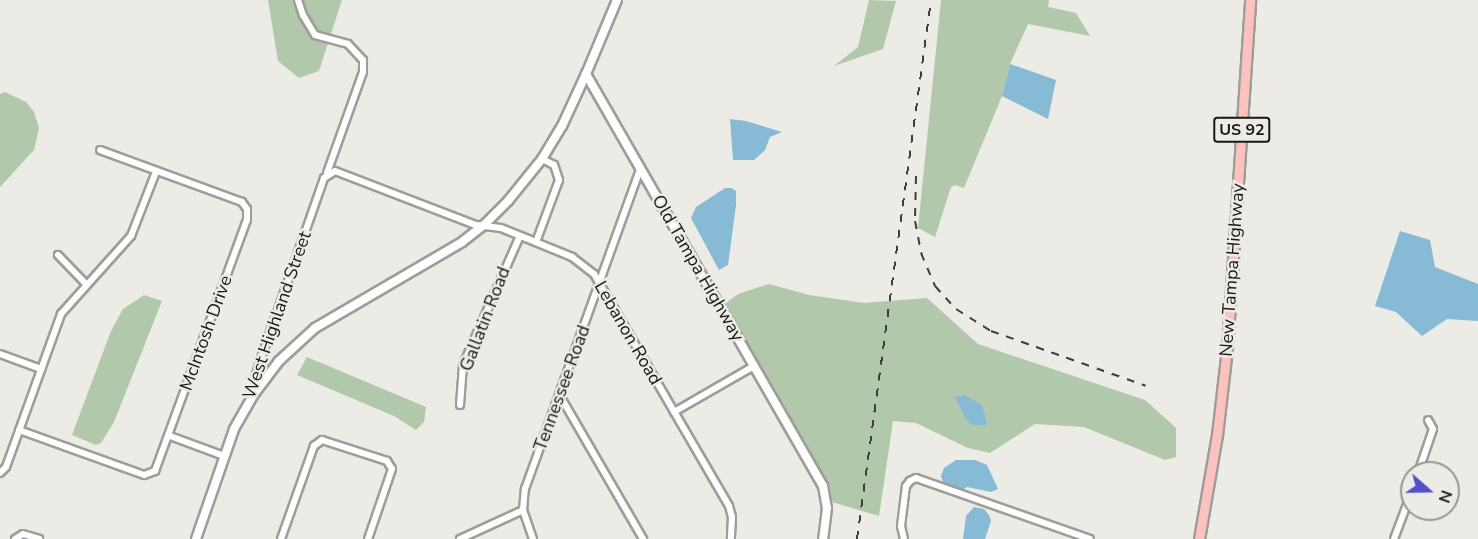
<!DOCTYPE html>
<html>
<head>
<meta charset="utf-8">
<style>
  body { margin:0 }
  #map { position:relative; width:1478px; height:539px; overflow:hidden; background:#ecebe5; font-family:"Nunito Sans",sans-serif }
  div>[style] { position:absolute }
  .green>* { inset:0; background:#b2c8ab }
  .water>* { inset:0; background:#87bad5 }
  .roads { filter:drop-shadow(2px 0 #9f9d98) drop-shadow(-2px 0 #9f9d98) drop-shadow(0 2px #9f9d98) drop-shadow(0 -2px #9f9d98) }
  .minor>* { height:6px; margin:-3px; padding:0 3px; transform-origin:3px; border-radius:3px; background:#fff }
  .tertiary>* { height:8px; margin:-4px; padding:0 4px; transform-origin:4px; border-radius:4px; background:#fff }
  .secondary>* { height:8px; margin:-4px; padding:0 4px; transform-origin:4px; border-radius:4px; background:#fff }
  .primary>* { height:9px; margin:-4.5px; padding:0 4.5px; transform-origin:4.5px; border-radius:4.5px; background:#fbc2be }
  .rail>* { height:2px; margin-top:-1px; transform-origin:0; background:repeating-linear-gradient(90deg,#3f3e3c 0 8px,transparent 0 16px) }
  span { translate:-50% -50%; white-space:nowrap; text-align:center; line-height:1.15; -webkit-text-stroke:5px #ecebe5; paint-order:stroke }
  .shield-label span { padding:2px 4px; background:#ecebe5; border:2px solid; border-radius:4px; -webkit-text-stroke-width:0 }
  .shield-label { font-size:16px; color:#191817; font-weight:700 }
  .street-label { font-size:18px; color:#191817 }
  .north { position:absolute; left:1400px; top:461px; width:60px; height:60px; box-sizing:border-box; background:#ecebe5; border:2px solid #989793; border-radius:50%; rotate:110deg; font-size:16px; font-weight:700; line-height:24px; text-align:center; color:#191817 }
  .north::after { content:''; display:block; margin:auto; width:21px; height:27px; background:#5251c8; clip-path:polygon(50% 0,100% 100%,50% 72%,0 100%) }
</style>
</head>
<body>
<div id="map">
  <div class="green">
    <div style="clip-path:polygon(268px 0,342px 0,319px 71px,299px 78px,278px 61px)"></div>
    <div style="clip-path:polygon(869px 0,896px 1px,883px 49px,834px 66px,858px 47px)"></div>
    <div style="clip-path:polygon(941px 0,1049px 0,1048px 7px,1076px 13px,1090px 36px,1028px 24px,1010px 64px,1002px 96px,964px 188px,955px 185px,951px 187px,935px 237px,918px 228px)"></div>
    <div style="clip-path:polygon(5px 92px,26px 102px,34px 112px,39px 128px,34px 150px,0 187px,0 94px)"></div>
    <div style="clip-path:polygon(769px 284px,809px 295px,864px 303px,927px 298px,978px 344px,1145px 400px,1176px 428px,1176px 457px,1165px 460px,1084px 427px,1035px 424px,990px 453px,968px 448px,916px 423px,893px 421px,879px 516px,832px 502px,826px 485px,806px 445px,723px 305px,738px 294px)"></div>
    <div style="clip-path:polygon(144px 295px,162px 301px,114px 422px,101px 443px,96px 445px,72px 435px,111px 331px,123px 309px)"></div>
    <div style="clip-path:polygon(307px 357px,426px 407px,424px 422px,416px 430px,394px 416px,297px 375px)"></div>
  </div>
  <div class="water">
    <div style="clip-path:polygon(1010px 64px,1056px 80px,1048px 119px,1002px 96px)"></div>
    <div style="clip-path:polygon(730px 119px,746px 121px,782px 132px,770px 137px,765px 150px,754px 160px,733px 160px)"></div>
    <div style="clip-path:polygon(725px 188px,732px 188px,736px 191px,736px 205px,728px 265px,719px 270px,691px 218px,696px 207px)"></div>
    <div style="clip-path:polygon(1400px 231px,1430px 240px,1435px 267px,1478px 284px,1478px 321px,1447px 319px,1422px 336px,1396px 312px,1375px 306px)"></div>
    <div style="clip-path:polygon(965px 395px,982px 405px,987px 425px,972px 425px,965px 417px,955px 397px)"></div>
    <div style="clip-path:polygon(956px 460px,975px 460px,987px 465px,998px 489px,991px 492px,967px 487px,960px 491px,943px 482px,941px 476px,944px 468px)"></div>
    <div style="clip-path:polygon(974px 507px,984px 509px,989px 515px,991px 521px,985px 539px,963px 539px,966px 516px)"></div>
  </div>
  <div class="roads">
    <div class="minor">
      <div style="left:298px;top:0;width:16px;rotate:72deg"></div>
      <div style="left:303px;top:15px;width:23px;rotate:59deg"></div>
      <div style="left:315px;top:35px;width:34px;rotate:15deg"></div>
      <div style="left:348px;top:44px;width:22px;rotate:47deg"></div>
      <div style="left:363px;top:60px;width:12px;rotate:90deg"></div>
      <div style="left:363px;top:72px;width:107px;rotate:109.6deg"></div>
      <div style="left:536px;top:242px;width:66px;rotate:-69.6deg"></div>
      <div style="left:559px;top:180px;width:16px;rotate:-108deg"></div>
      <div style="left:554px;top:165px;width:13px;rotate:-153deg"></div>
      <div style="left:58px;top:255px;width:40px;rotate:46deg"></div>
      <div style="left:0;top:354px;width:44px;rotate:20.1deg"></div>
      <div style="left:254px;top:394px;width:13px;rotate:-90deg"></div>
      <div style="left:254px;top:381px;width:21px;rotate:-73deg"></div>
      <div style="left:260px;top:361px;width:194px;rotate:-70.7deg"></div>
      <div style="left:324px;top:178px;width:13px;rotate:-32deg"></div>
      <div style="left:335px;top:171px;width:151px;rotate:21deg"></div>
      <div style="left:476px;top:225px;width:25px;rotate:7deg"></div>
      <div style="left:501px;top:228px;width:29px;rotate:22deg"></div>
      <div style="left:528px;top:239px;width:48px;rotate:22.2deg"></div>
      <div style="left:572px;top:257px;width:28px;rotate:38deg"></div>
      <div style="left:594px;top:274px;width:268px;rotate:59.8deg"></div>
      <div style="left:729px;top:506px;width:11px;rotate:75deg"></div>
      <div style="left:732px;top:517px;width:22px;rotate:93deg"></div>
      <div style="left:559px;top:394px;width:168px;rotate:59.9deg"></div>
      <div style="left:460px;top:405px;width:40px;rotate:-85.7deg"></div>
      <div style="left:463px;top:365px;width:141px;rotate:-66.2deg"></div>
      <div style="left:674px;top:412px;width:92px;rotate:-29.9deg"></div>
      <div style="left:19px;top:430px;width:133px;rotate:19.8deg"></div>
      <div style="left:144px;top:475px;width:12px;rotate:-20deg"></div>
      <div style="left:155px;top:471px;width:267px;rotate:-69.9deg"></div>
      <div style="left:247px;top:220px;width:11px;rotate:-90deg"></div>
      <div style="left:247px;top:209px;width:9px;rotate:-126deg"></div>
      <div style="left:242px;top:202px;width:151px;rotate:-159.9deg"></div>
      <div style="left:170px;top:436px;width:58px;rotate:20.3deg"></div>
      <div style="left:0;top:473px;width:8px;rotate:-45deg"></div>
      <div style="left:6px;top:467px;width:163px;rotate:-70.2deg"></div>
      <div style="left:61px;top:314px;width:105px;rotate:-48.1deg"></div>
      <div style="left:131px;top:236px;width:69px;rotate:-68.7deg"></div>
      <div style="left:1418px;top:473px;width:46px;rotate:-71.2deg"></div>
      <div style="left:1433px;top:429px;width:10px;rotate:-119deg"></div>
      <div style="left:15px;top:539px;width:9px;rotate:-32deg"></div>
      <div style="left:23px;top:534px;width:17px;rotate:17deg"></div>
      <div style="left:281px;top:539px;width:99px;rotate:-70.5deg"></div>
      <div style="left:314px;top:446px;width:10px;rotate:-37deg"></div>
      <div style="left:322px;top:440px;width:68px;rotate:17.9deg"></div>
      <div style="left:387px;top:461px;width:9px;rotate:58deg"></div>
      <div style="left:392px;top:469px;width:74px;rotate:108.9deg"></div>
      <div style="left:460px;top:539px;width:69px;rotate:-24.7deg"></div>
      <div style="left:533px;top:539px;width:31px;rotate:-109deg"></div>
      <div style="left:523px;top:510px;width:21px;rotate:-85deg"></div>
      <div style="left:525px;top:489px;width:339px;rotate:-70.2deg"></div>
      <div style="left:904px;top:539px;width:13px;rotate:-103deg"></div>
      <div style="left:901px;top:526px;width:40px;rotate:-82.9deg"></div>
      <div style="left:906px;top:486px;width:6px;rotate:-51deg"></div>
      <div style="left:910px;top:481px;width:7px;rotate:-27deg"></div>
      <div style="left:916px;top:478px;width:184px;rotate:19.3deg"></div>
      <div style="left:1394px;top:539px;width:51px;rotate:-69.4deg"></div>
    </div>
    <div class="tertiary">
      <div style="left:196px;top:539px;width:116px;rotate:-70.9deg"></div>
      <div style="left:234px;top:429px;width:40px;rotate:-60.3deg"></div>
      <div style="left:254px;top:394px;width:41px;rotate:-52.9deg"></div>
      <div style="left:279px;top:361px;width:49px;rotate:-42.5deg"></div>
      <div style="left:315px;top:328px;width:170px;rotate:-30.3deg"></div>
      <div style="left:462px;top:242px;width:28px;rotate:-38deg"></div>
      <div style="left:484px;top:225px;width:34px;rotate:-45deg"></div>
      <div style="left:508px;top:201px;width:54px;rotate:-51deg"></div>
      <div style="left:542px;top:159px;width:39px;rotate:-59deg"></div>
      <div style="left:562px;top:126px;width:57px;rotate:-65.2deg"></div>
    </div>
    <div class="secondary">
      <div style="left:617px;top:0;width:80px;rotate:112.7deg"></div>
      <div style="left:586px;top:74px;width:475px;rotate:60.1deg"></div>
      <div style="left:823px;top:486px;width:22px;rotate:80deg"></div>
      <div style="left:827px;top:508px;width:31px;rotate:97deg"></div>
    </div>
    <div class="primary">
      <div style="left:1199px;top:539px;width:106px;rotate:-80.2deg"></div>
      <div style="left:1217px;top:435px;width:87px;rotate:-83.4deg"></div>
      <div style="left:1227px;top:349px;width:350px;rotate:-86.2deg"></div>
    </div>
  </div>
  <div class="rail">
    <div style="left:916px;top:176px;width:45px;rotate:91.3deg"></div>
    <div style="left:915px;top:221px;width:33px;rotate:79deg"></div>
    <div style="left:921px;top:253px;width:36px;rotate:67deg"></div>
    <div style="left:935px;top:286px;width:31px;rotate:48deg"></div>
    <div style="left:956px;top:309px;width:41px;rotate:32.2deg"></div>
    <div style="left:991px;top:331px;width:164px;rotate:19.5deg"></div>
    <div style="left:857px;top:539px;width:544px;rotate:-82.18deg"></div>
  </div>
  <div class="shield-label">
    <span style="left:1242px;top:130px">US 92</span>
  </div>
  <div class="street-label">
    <span style="left:698px;top:268px;rotate:60deg">Old Tampa Highway</span>
    <span style="left:1232px;top:270px;rotate:-86deg">New Tampa Highway</span>
    <span style="left:277px;top:315px;rotate:-71deg">West Highland Street</span>
    <span style="left:485px;top:319px;rotate:-69deg">Gallatin Road</span>
    <span style="left:206px;top:333px;rotate:-70deg">McIntosh Drive</span>
    <span style="left:628px;top:333px;rotate:60deg">Lebanon Road</span>
    <span style="left:562px;top:388px;rotate:-70deg">Tennessee Road</span>
  </div>
  <div class="north">N</div>
</div>
</body>
</html>
